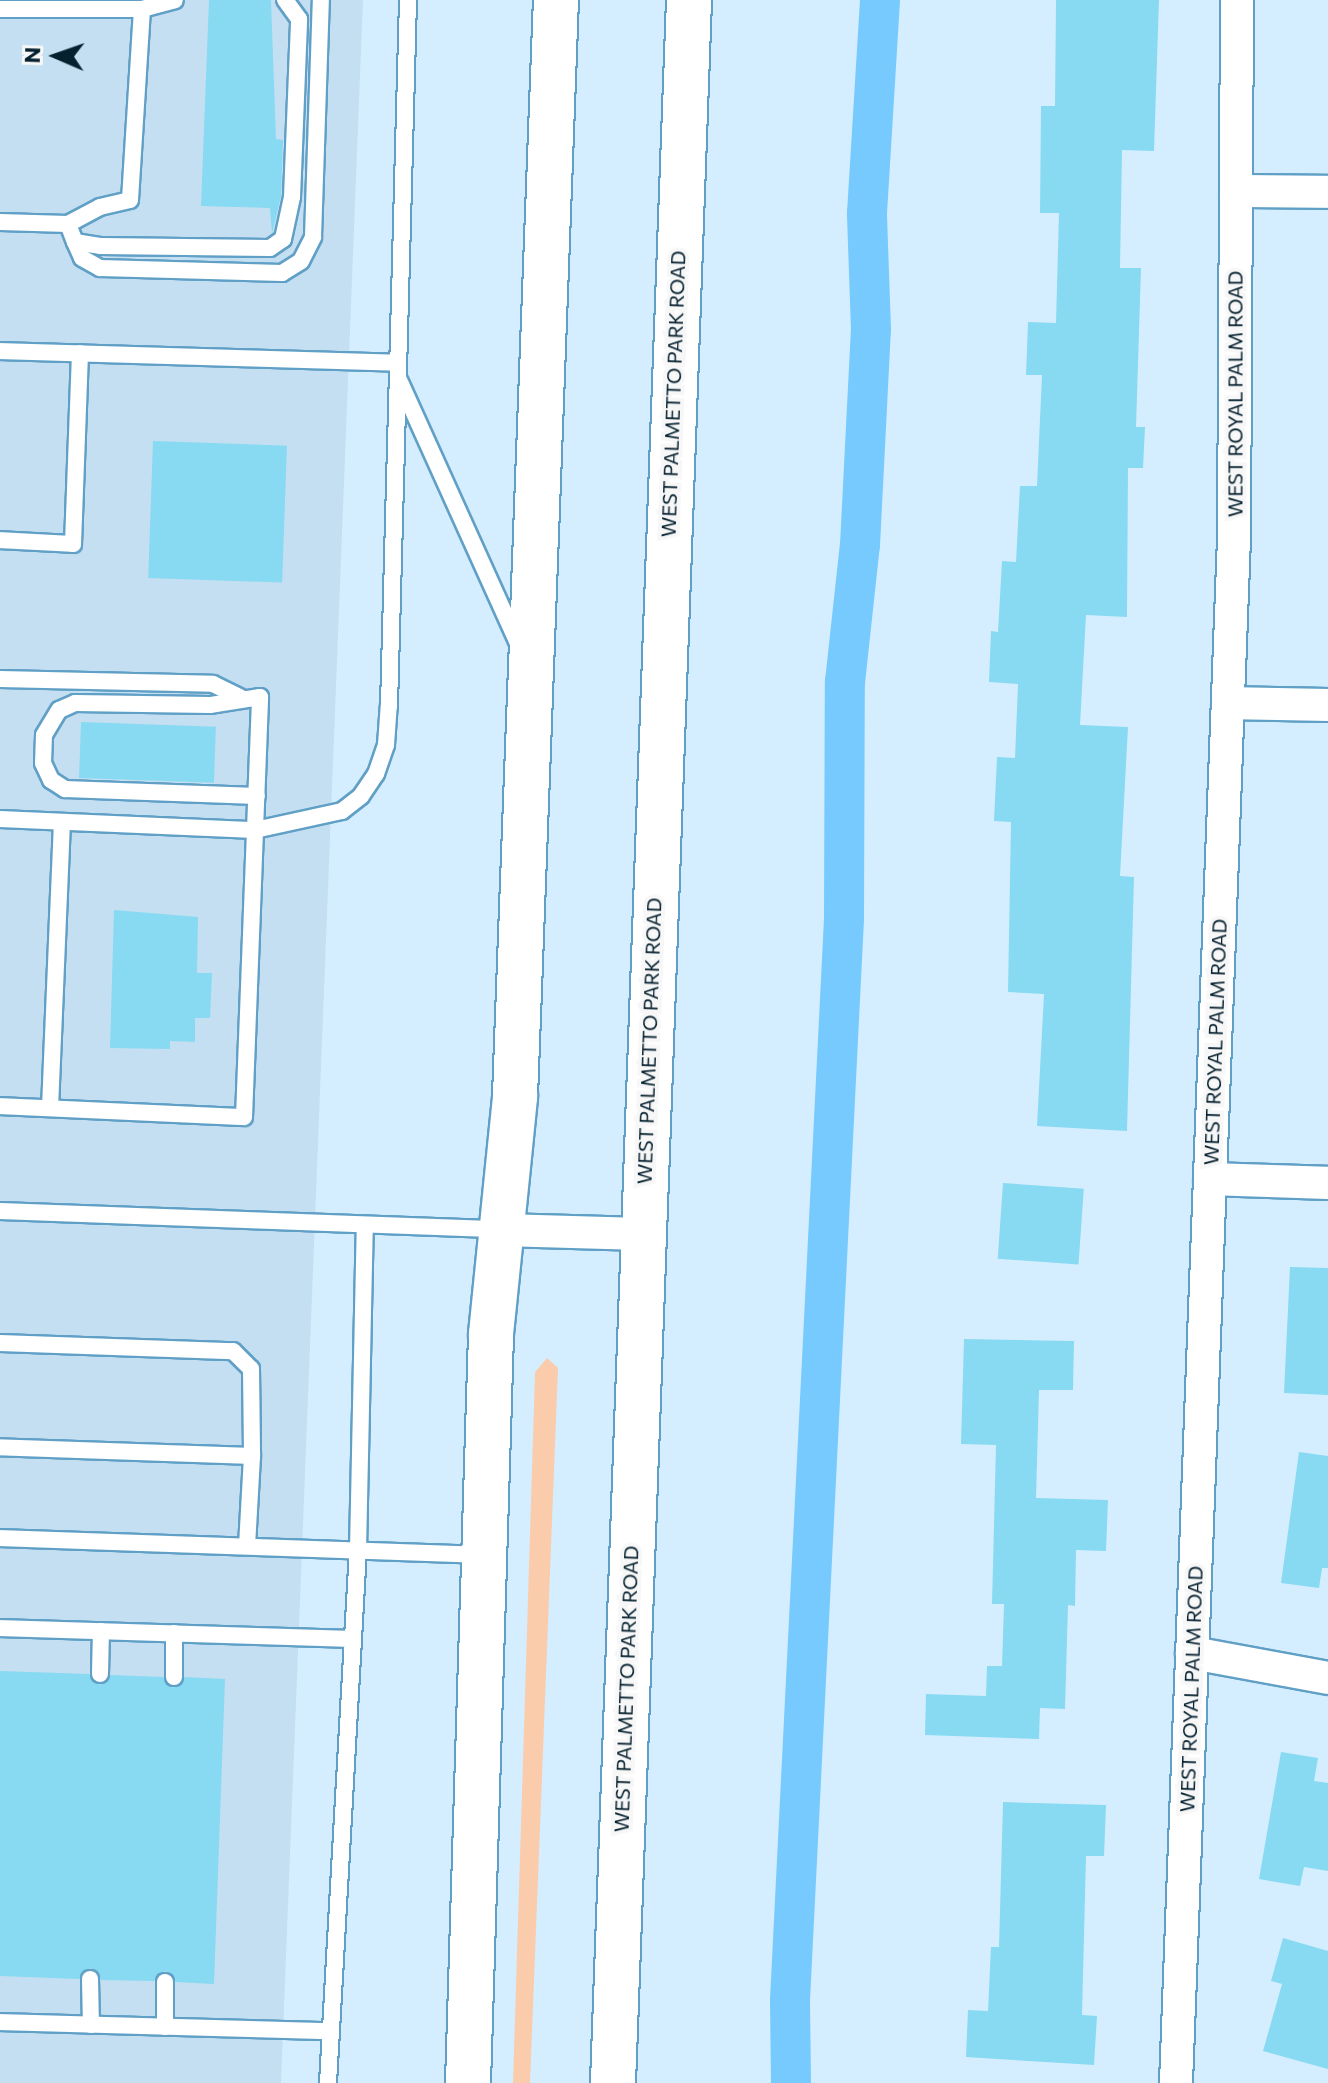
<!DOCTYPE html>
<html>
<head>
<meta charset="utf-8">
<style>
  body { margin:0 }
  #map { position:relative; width:1328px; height:2083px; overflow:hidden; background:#d5eeff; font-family:Commissioner,sans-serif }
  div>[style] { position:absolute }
  .built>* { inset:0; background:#c4dff2 }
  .green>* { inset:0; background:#faccab }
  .canal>* { height:40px; margin:-20px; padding:0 20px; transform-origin:20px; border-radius:20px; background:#77cafd }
  .building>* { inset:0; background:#87daf1; transform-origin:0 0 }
  .roads { filter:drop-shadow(2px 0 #61a0c6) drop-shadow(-2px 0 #61a0c6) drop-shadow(0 2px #61a0c6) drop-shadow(0 -2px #61a0c6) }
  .lane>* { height:16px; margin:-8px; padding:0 8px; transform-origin:8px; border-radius:8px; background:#fff }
  .street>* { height:32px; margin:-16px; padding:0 16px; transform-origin:16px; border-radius:16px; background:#fff }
  .primary>* { height:44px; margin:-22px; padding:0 22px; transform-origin:22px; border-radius:22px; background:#fff }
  span { translate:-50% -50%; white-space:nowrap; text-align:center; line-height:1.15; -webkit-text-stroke:8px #f7f7f7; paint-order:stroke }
  .street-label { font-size:20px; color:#05202f }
  .north { position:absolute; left:16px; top:16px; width:80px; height:80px; -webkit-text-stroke:6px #f7f7f7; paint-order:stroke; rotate:272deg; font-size:22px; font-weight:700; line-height:32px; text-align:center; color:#05202f }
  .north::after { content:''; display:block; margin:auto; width:28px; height:36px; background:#05202f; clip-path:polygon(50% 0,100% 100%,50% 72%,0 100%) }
</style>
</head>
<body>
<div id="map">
  <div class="built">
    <div style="clip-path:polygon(0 0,363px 0,281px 2083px,0 2083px)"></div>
  </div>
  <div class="green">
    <div style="clip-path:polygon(547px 1358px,558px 1368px,530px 2083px,513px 2083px,535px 1372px)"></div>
  </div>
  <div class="canal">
    <div style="left:791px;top:2083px;width:83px;rotate:-90.7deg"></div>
    <div style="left:790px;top:2000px;width:1083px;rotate:-87.14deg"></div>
    <div style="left:844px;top:918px;width:236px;rotate:-89.8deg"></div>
    <div style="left:845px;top:682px;width:138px;rotate:-83.8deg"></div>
    <div style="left:860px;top:545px;width:215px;rotate:-87.1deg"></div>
    <div style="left:871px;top:330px;width:117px;rotate:-92deg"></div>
    <div style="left:867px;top:213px;width:213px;rotate:-86.5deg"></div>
  </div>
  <div class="building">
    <div style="clip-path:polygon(209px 0,271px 0,276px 139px,283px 140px,281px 196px,272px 234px,270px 208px,201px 206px)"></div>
    <div style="clip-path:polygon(1056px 0,1159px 0,1154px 151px,1122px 150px,1120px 268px,1141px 268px,1136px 427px,1145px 427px,1143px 468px,1128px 468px,1127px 617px,1086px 615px,1080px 725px,1128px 727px,1120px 876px,1134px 877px,1127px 1131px,1037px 1126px,1044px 994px,1008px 992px,1011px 822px,994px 821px,997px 757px,1015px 758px,1018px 684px,989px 682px,991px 631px,998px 632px,1002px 561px,1016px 562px,1020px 486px,1037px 486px,1042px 375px,1026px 375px,1028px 322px,1056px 323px,1059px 213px,1040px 213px,1041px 106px,1055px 106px)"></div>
    <div style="left:153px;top:441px;width:134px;height:137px;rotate:2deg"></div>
    <div style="left:81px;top:722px;width:135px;height:56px;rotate:2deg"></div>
    <div style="clip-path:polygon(114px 910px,198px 917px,197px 973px,212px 973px,210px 1018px,195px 1018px,195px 1042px,170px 1041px,170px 1049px,110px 1048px)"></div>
    <div style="left:1003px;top:1183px;width:81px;height:76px;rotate:4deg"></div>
    <div style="clip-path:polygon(1290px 1267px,1328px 1268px,1328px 1395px,1284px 1393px)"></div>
    <div style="clip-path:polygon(964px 1339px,1074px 1341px,1073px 1390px,1039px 1390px,1036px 1498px,1108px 1500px,1106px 1551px,1076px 1550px,1075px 1606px,1068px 1605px,1065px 1709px,1040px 1708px,1039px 1739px,925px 1735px,926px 1694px,986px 1696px,987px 1666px,1002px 1666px,1004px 1604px,992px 1604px,996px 1445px,961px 1444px)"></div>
    <div style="clip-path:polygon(1299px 1452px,1328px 1456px,1328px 1568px,1322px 1568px,1319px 1588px,1281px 1583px)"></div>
    <div style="clip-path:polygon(0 1671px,89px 1674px,99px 1685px,111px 1675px,163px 1677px,173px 1688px,185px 1677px,225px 1679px,214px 1984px,176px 1982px,166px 1971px,154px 1981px,101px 1980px,91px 1968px,79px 1979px,0 1976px)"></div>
    <div style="clip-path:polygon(1281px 1752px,1318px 1758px,1314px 1781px,1328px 1783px,1328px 1871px,1304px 1867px,1300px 1886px,1259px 1879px)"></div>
    <div style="clip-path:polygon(1003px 1802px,1106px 1805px,1104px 1856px,1086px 1856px,1082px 2015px,1097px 2016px,1094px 2065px,966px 2057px,968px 2010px,988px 2011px,991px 1947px,999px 1947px)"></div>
    <div style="clip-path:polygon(1283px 1938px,1328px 1951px,1328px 2069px,1263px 2051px,1282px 1984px,1271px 1981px)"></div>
  </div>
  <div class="roads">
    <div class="lane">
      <div style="left:0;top:9px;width:142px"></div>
      <div style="left:142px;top:9px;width:191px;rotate:93.6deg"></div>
      <div style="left:130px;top:200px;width:31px;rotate:167deg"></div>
      <div style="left:100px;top:207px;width:36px;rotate:152deg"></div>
      <div style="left:68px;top:224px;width:68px;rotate:-178.3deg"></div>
      <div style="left:142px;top:9px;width:34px;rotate:-15deg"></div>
      <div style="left:68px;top:224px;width:19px;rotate:69deg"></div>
      <div style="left:75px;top:242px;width:25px;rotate:9deg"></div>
      <div style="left:100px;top:246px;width:170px;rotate:0.7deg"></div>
      <div style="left:270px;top:248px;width:16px;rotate:-35deg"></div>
      <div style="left:283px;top:239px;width:43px;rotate:-77.9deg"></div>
      <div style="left:292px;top:197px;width:178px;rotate:-87.7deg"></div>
      <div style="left:299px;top:19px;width:24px;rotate:-126deg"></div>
      <div style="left:75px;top:242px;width:17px;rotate:66deg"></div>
      <div style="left:82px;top:258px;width:21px;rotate:29deg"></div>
      <div style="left:100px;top:268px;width:182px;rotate:1.6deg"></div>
      <div style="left:282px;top:273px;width:22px;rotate:-32deg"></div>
      <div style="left:301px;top:261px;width:27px;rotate:-63deg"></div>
      <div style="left:313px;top:237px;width:237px;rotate:-88.1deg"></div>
      <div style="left:0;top:351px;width:398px;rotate:1.7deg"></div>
      <div style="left:400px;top:382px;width:290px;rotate:65.7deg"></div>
      <div style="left:0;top:540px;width:73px;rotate:3.1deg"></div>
      <div style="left:73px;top:544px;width:191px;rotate:-87.9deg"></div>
      <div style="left:0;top:679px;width:213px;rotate:1.3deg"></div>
      <div style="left:213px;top:684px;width:30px;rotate:26deg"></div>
      <div style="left:0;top:819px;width:255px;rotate:2.5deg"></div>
      <div style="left:255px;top:830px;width:89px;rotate:-12.3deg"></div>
      <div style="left:342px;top:811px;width:24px;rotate:-38deg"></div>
      <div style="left:361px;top:796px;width:27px;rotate:-56deg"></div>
      <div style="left:376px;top:774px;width:31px;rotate:-71deg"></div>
      <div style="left:386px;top:745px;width:39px;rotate:-86deg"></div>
      <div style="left:389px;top:706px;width:706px;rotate:-88.46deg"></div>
      <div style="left:0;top:1106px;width:244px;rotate:2.6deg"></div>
      <div style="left:244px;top:1117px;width:287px;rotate:-87.8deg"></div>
      <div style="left:255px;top:830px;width:133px;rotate:-87.8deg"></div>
      <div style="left:260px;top:697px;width:51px;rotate:170.9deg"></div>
      <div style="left:210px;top:705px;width:135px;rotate:-179.2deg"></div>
      <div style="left:75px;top:703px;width:17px;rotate:156deg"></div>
      <div style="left:59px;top:710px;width:29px;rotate:121deg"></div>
      <div style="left:44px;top:735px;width:28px;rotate:92deg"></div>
      <div style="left:43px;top:763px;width:19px;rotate:65deg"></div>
      <div style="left:51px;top:780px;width:17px;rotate:33deg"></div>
      <div style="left:65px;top:789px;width:192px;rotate:2.1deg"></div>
      <div style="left:50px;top:1108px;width:286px;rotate:-87.6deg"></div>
      <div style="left:0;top:1211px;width:498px;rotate:2.1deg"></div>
      <div style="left:0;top:1343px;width:233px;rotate:2deg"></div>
      <div style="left:233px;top:1351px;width:25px;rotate:45deg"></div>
      <div style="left:251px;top:1369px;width:87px;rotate:89.3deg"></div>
      <div style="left:252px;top:1456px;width:252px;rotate:-178deg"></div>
      <div style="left:0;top:1538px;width:484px;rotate:2deg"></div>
      <div style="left:247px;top:1546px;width:90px;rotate:-86.8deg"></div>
      <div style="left:0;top:1628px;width:353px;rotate:1.8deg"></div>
      <div style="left:100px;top:1674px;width:43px;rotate:-88.7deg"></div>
      <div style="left:174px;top:1677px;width:44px;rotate:-90deg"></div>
      <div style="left:90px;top:1979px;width:46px;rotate:88.8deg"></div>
      <div style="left:0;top:2022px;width:331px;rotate:1.6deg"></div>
      <div style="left:165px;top:2027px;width:45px;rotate:-90deg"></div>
      <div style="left:328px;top:2083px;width:534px;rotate:-86.78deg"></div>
      <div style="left:358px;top:1550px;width:325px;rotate:-88.8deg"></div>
    </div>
    <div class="street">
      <div style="left:1236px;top:191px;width:92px;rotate:0.6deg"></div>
      <div style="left:1228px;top:703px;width:100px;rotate:1.1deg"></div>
      <div style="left:1210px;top:1179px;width:118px;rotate:1.9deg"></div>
      <div style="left:502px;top:1230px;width:140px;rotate:1.6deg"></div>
      <div style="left:1192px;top:1653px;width:138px;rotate:10.4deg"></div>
      <div style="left:1176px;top:2083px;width:1547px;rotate:-87.85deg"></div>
      <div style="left:1234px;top:537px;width:537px;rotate:-89.68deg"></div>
    </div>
    <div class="primary">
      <div style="left:468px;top:2083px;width:749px;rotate:-88.24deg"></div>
      <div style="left:491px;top:1334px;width:239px;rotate:-84.2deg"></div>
      <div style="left:515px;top:1096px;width:1097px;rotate:-87.86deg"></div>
      <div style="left:613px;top:2083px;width:2084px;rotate:-87.91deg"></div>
    </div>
  </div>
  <div class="street-label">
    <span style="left:673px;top:394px;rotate:-88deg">WEST PALMETTO PARK ROAD</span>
    <span style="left:1235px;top:394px;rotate:-90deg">WEST ROYAL PALM ROAD</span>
    <span style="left:649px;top:1041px;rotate:-88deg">WEST PALMETTO PARK ROAD</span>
    <span style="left:1215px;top:1042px;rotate:-88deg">WEST ROYAL PALM ROAD</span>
    <span style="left:626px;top:1689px;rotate:-88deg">WEST PALMETTO PARK ROAD</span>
    <span style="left:1191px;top:1689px;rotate:-88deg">WEST ROYAL PALM ROAD</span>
  </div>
  <div class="north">N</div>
</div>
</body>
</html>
